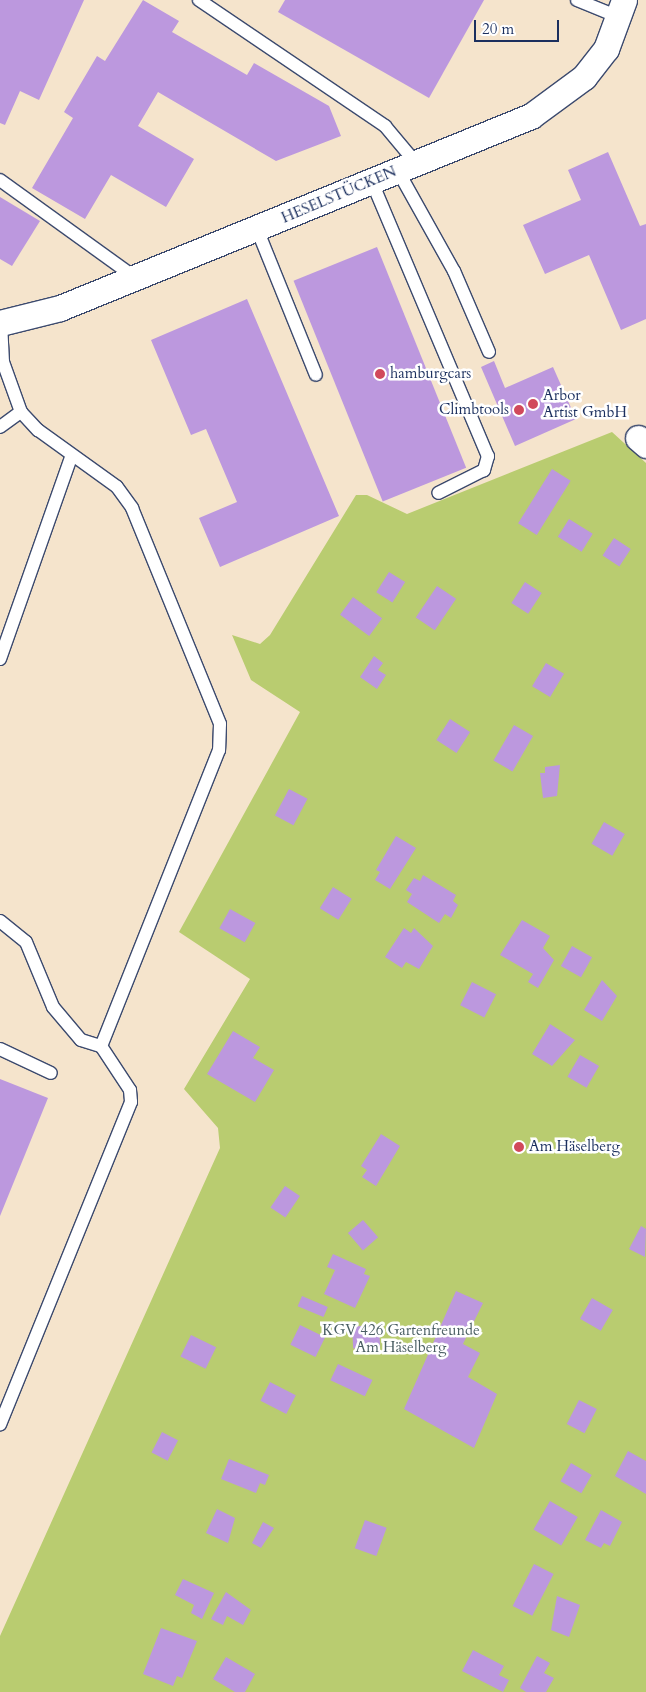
<!DOCTYPE html>
<html>
<head>
<meta charset="utf-8">
<style>
  body { margin:0 }
  #map { position:relative; width:646px; height:1692px; overflow:hidden; background:#f5e4cc; font-family:Cardo,serif }
  div>[style] { position:absolute }
  .green>* { inset:0; background:#b9cc70 }
  .building>* { inset:0; background:#bc98de; transform-origin:0 0 }
  .roads { filter:drop-shadow(1px 0 #3c4a6e) drop-shadow(-1px 0 #3c4a6e) drop-shadow(0 1px #3c4a6e) drop-shadow(0 -1px #3c4a6e) }
  .lane>* { height:12px; margin:-6px; padding:0 6px; transform-origin:6px; border-radius:6px; background:#fff }
  .street>* { height:25px; margin:-12.5px; padding:0 12.5px; transform-origin:12.5px; border-radius:12.5px; background:#fff }
  .dots>* { width:14px; height:14px; translate:-50% -50%; box-sizing:border-box; border:2px solid #fff; border-radius:50% }
  span { translate:-50% -50%; white-space:nowrap; text-align:center; line-height:1.15; -webkit-text-stroke:5px #fff; paint-order:stroke }
  .street-label { font-size:15px; color:#1b2f5e }
  .poi-label { font-size:15px; color:#1b2f5e }
  .left { translate:0 -50%; text-align:left }
  .right { translate:-100% -50%; text-align:right }
  .park-label { font-size:15px; color:#4a5e63 }
  .scale { position:absolute; left:474px; top:20px; width:85px; height:22px; box-sizing:border-box; border:2px solid #1b2f5e; border-top:0; padding-left:6px; font-size:15px; line-height:18px; white-space:nowrap; color:#1b2f5e; -webkit-text-stroke:4px #fff; paint-order:stroke }
</style>
</head>
<body>
<div id="map">
  <div class="green">
    <div style="clip-path:polygon(612px 432px,646px 463px,646px 1692px,0 1692px,0 1636px,220px 1148px,218px 1128px,184px 1089px,250px 979px,179px 932px,300px 712px,251px 680px,232px 635px,260px 644px,270px 635px,356px 495px,367px 495px,407px 514px)"></div>
  </div>
  <div class="building">
    <div style="clip-path:polygon(0 0,84px 0,39px 100px,20px 91px,5px 125px,0 123px)"></div>
    <div style="clip-path:polygon(143px 0,179px 21px,172px 32px,247px 75px,254px 63px,329px 106px,341px 136px,276px 161px,158px 92px,138px 126px,194px 159px,166px 207px,111px 175px,85px 219px,32px 188px,73px 118px,64px 112px,97px 56px,105px 61px)"></div>
    <div style="clip-path:polygon(285px 0,484px 0,429px 98px,278px 12px)"></div>
    <div style="clip-path:polygon(608px 152px,640px 226px,646px 224px,646px 319px,621px 330px,589px 255px,545px 274px,523px 225px,581px 200px,568px 170px)"></div>
    <div style="clip-path:polygon(0 197px,40px 221px,12px 266px,0 259px)"></div>
    <div style="left:377px;top:247px;width:238px;height:90px;rotate:68deg"></div>
    <div style="clip-path:polygon(247px 299px,339px 516px,220px 567px,199px 518px,237px 502px,206px 429px,191px 435px,151px 340px)"></div>
    <div style="clip-path:polygon(494px 361px,505px 388px,553px 367px,576px 419px,515px 446px,481px 367px)"></div>
    <div style="left:552px;top:469px;width:22px;height:64px;rotate:32deg"></div>
    <div style="left:569px;top:519px;width:28px;height:21px;rotate:32deg"></div>
    <div style="left:614px;top:538px;width:20px;height:21px;rotate:33deg"></div>
    <div style="left:389px;top:572px;width:19px;height:24px;rotate:32deg"></div>
    <div style="left:525px;top:582px;width:20px;height:25px;rotate:33deg"></div>
    <div style="left:437px;top:586px;width:23px;height:38px;rotate:34deg"></div>
    <div style="left:353px;top:597px;width:36px;height:22px;rotate:36deg"></div>
    <div style="clip-path:polygon(374px 656px,383px 663px,378px 670px,386px 675px,377px 689px,360px 677px)"></div>
    <div style="left:546px;top:663px;width:21px;height:27px;rotate:31deg"></div>
    <div style="left:450px;top:719px;width:24px;height:25px;rotate:33deg"></div>
    <div style="left:514px;top:725px;width:22px;height:41px;rotate:30deg"></div>
    <div style="clip-path:polygon(560px 765px,557px 796px,543px 798px,540px 773px,545px 773px,545px 767px)"></div>
    <div style="left:289px;top:789px;width:21px;height:30px;rotate:28deg"></div>
    <div style="left:604px;top:822px;width:24px;height:25px;rotate:30deg"></div>
    <div style="clip-path:polygon(396px 836px,416px 848px,390px 889px,375px 880px,380px 872px,376px 870px)"></div>
    <div style="clip-path:polygon(423px 875px,456px 895px,453px 901px,458px 905px,451px 918px,445px 914px,439px 923px,407px 902px,412px 894px,406px 890px,414px 878px,420px 881px)"></div>
    <div style="left:333px;top:887px;width:22px;height:25px;rotate:32deg"></div>
    <div style="left:230px;top:909px;width:29px;height:22px;rotate:29deg"></div>
    <div style="clip-path:polygon(522px 920px,550px 936px,543px 948px,554px 960px,538px 988px,528px 982px,533px 974px,500px 955px)"></div>
    <div style="clip-path:polygon(404px 928px,411px 933px,414px 928px,433px 946px,419px 969px,406px 962px,402px 968px,385px 957px)"></div>
    <div style="left:572px;top:946px;width:23px;height:23px;rotate:29deg"></div>
    <div style="clip-path:polygon(602px 980px,617px 996px,602px 1021px,584px 1010px)"></div>
    <div style="left:472px;top:982px;width:27px;height:26px;rotate:27deg"></div>
    <div style="clip-path:polygon(550px 1024px,575px 1040px,552px 1066px,532px 1054px)"></div>
    <div style="clip-path:polygon(233px 1031px,260px 1047px,253px 1058px,274px 1070px,255px 1102px,207px 1074px)"></div>
    <div style="left:580px;top:1055px;width:22px;height:25px;rotate:30deg"></div>
    <div style="clip-path:polygon(0 1079px,48px 1098px,0 1216px)"></div>
    <div style="clip-path:polygon(381px 1134px,400px 1146px,376px 1186px,362px 1177px,367px 1170px,361px 1166px)"></div>
    <div style="left:285px;top:1186px;width:18px;height:26px;rotate:34deg"></div>
    <div style="left:363px;top:1220px;width:23px;height:20px;rotate:49deg"></div>
    <div style="clip-path:polygon(641px 1226px,646px 1229px,645px 1257px,629px 1249px)"></div>
    <div style="clip-path:polygon(333px 1254px,366px 1269px,364px 1274px,370px 1276px,355px 1308px,324px 1294px,335px 1270px,327px 1267px)"></div>
    <div style="clip-path:polygon(456px 1291px,483px 1303px,463px 1344px,480px 1353px,468px 1377px,497px 1394px,474px 1448px,404px 1409px)"></div>
    <div style="left:302px;top:1296px;width:28px;height:11px;rotate:23deg"></div>
    <div style="left:592px;top:1298px;width:24px;height:24px;rotate:30deg"></div>
    <div style="left:300px;top:1325px;width:28px;height:22px;rotate:26deg"></div>
    <div style="left:379px;top:1325px;width:22px;height:27px;rotate:87deg"></div>
    <div style="left:191px;top:1335px;width:28px;height:24px;rotate:26deg"></div>
    <div style="left:338px;top:1364px;width:38px;height:18px;rotate:25deg"></div>
    <div style="left:270px;top:1382px;width:29px;height:21px;rotate:27deg"></div>
    <div style="left:579px;top:1400px;width:20px;height:27px;rotate:27deg"></div>
    <div style="left:162px;top:1432px;width:18px;height:23px;rotate:27deg"></div>
    <div style="clip-path:polygon(628px 1451px,646px 1461px,646px 1494px,615px 1476px)"></div>
    <div style="clip-path:polygon(229px 1459px,269px 1475px,265px 1485px,260px 1483px,256px 1493px,221px 1479px)"></div>
    <div style="left:571px;top:1463px;width:24px;height:21px;rotate:30deg"></div>
    <div style="left:550px;top:1501px;width:32px;height:33px;rotate:30deg"></div>
    <div style="clip-path:polygon(217px 1509px,235px 1518px,228px 1543px,206px 1533px)"></div>
    <div style="clip-path:polygon(601px 1510px,622px 1522px,610px 1546px,604px 1543px,601px 1548px,585px 1540px)"></div>
    <div style="left:365px;top:1520px;width:23px;height:30px;rotate:20deg"></div>
    <div style="clip-path:polygon(263px 1522px,274px 1528px,261px 1548px,252px 1543px)"></div>
    <div style="left:534px;top:1564px;width:22px;height:47px;rotate:27deg"></div>
    <div style="clip-path:polygon(183px 1579px,214px 1593px,202px 1619px,191px 1613px,194px 1605px,175px 1595px)"></div>
    <div style="clip-path:polygon(226px 1592px,251px 1610px,243px 1625px,227px 1616px,223px 1625px,211px 1619px)"></div>
    <div style="clip-path:polygon(557px 1596px,580px 1605px,569px 1637px,551px 1630px)"></div>
    <div style="clip-path:polygon(161px 1628px,197px 1641px,182px 1678px,177px 1676px,173px 1686px,143px 1674px)"></div>
    <div style="clip-path:polygon(473px 1650px,504px 1666px,499px 1675px,509px 1680px,503px 1692px,462px 1671px)"></div>
    <div style="clip-path:polygon(537px 1656px,550px 1663px,544px 1673px,554px 1678px,546px 1692px,526px 1692px,520px 1688px)"></div>
    <div style="clip-path:polygon(226px 1657px,255px 1674px,245px 1692px,235px 1692px,213px 1679px)"></div>
  </div>
  <div class="roads">
    <div class="lane">
      <div style="left:199px;top:0;width:225px;rotate:34.1deg"></div>
      <div style="left:385px;top:126px;width:48px;rotate:50deg"></div>
      <div style="left:577px;top:0;width:48px;rotate:22.2deg"></div>
      <div style="left:398px;top:171px;width:115px;rotate:60.8deg"></div>
      <div style="left:454px;top:271px;width:88px;rotate:66.6deg"></div>
      <div style="left:0;top:180px;width:168px;rotate:35.8deg"></div>
      <div style="left:372px;top:182px;width:298px;rotate:67.1deg"></div>
      <div style="left:488px;top:456px;width:15px;rotate:106deg"></div>
      <div style="left:484px;top:470px;width:51px;rotate:153.4deg"></div>
      <div style="left:257px;top:229px;width:157px;rotate:68deg"></div>
      <div style="left:21px;top:412px;width:25px;rotate:47deg"></div>
      <div style="left:38px;top:430px;width:97px;rotate:35.8deg"></div>
      <div style="left:117px;top:487px;width:26px;rotate:54deg"></div>
      <div style="left:132px;top:508px;width:233px;rotate:67.8deg"></div>
      <div style="left:220px;top:724px;width:26px;rotate:92deg"></div>
      <div style="left:219px;top:750px;width:319px;rotate:111.7deg"></div>
      <div style="left:0;top:427px;width:26px;rotate:-36deg"></div>
      <div style="left:21px;top:412px;width:53px;rotate:-109.8deg"></div>
      <div style="left:3px;top:362px;width:40px;rotate:-92.9deg"></div>
      <div style="left:0;top:659px;width:216px;rotate:-70.6deg"></div>
      <div style="left:0;top:921px;width:33px;rotate:39deg"></div>
      <div style="left:26px;top:942px;width:70px;rotate:67.4deg"></div>
      <div style="left:53px;top:1007px;width:43px;rotate:49.7deg"></div>
      <div style="left:81px;top:1040px;width:21px;rotate:17deg"></div>
      <div style="left:101px;top:1046px;width:53px;rotate:56.6deg"></div>
      <div style="left:130px;top:1090px;width:12px;rotate:85deg"></div>
      <div style="left:131px;top:1102px;width:348px;rotate:112.1deg"></div>
      <div style="left:0;top:1049px;width:56px;rotate:25.2deg"></div>
    </div>
    <div class="street">
      <div style="left:0;top:323px;width:62px;rotate:-14deg"></div>
      <div style="left:60px;top:308px;width:509px;rotate:-22.18deg"></div>
      <div style="left:531px;top:116px;width:66px;rotate:-36.3deg"></div>
      <div style="left:584px;top:77px;width:36px;rotate:-52deg"></div>
      <div style="left:606px;top:49px;width:52px;rotate:-69.8deg"></div>
      <div style="left:638px;top:438px;width:11px;rotate:41deg"></div>
    </div>
  </div>
  <div class="dots">
    <div style="left:380px;top:374px;background:#d1495b"></div>
    <div style="left:533px;top:404px;background:#d1495b"></div>
    <div style="left:519px;top:410px;background:#d1495b"></div>
    <div style="left:519px;top:1147px;background:#d1495b"></div>
  </div>
  <div class="street-label">
    <span style="left:339px;top:195px;rotate:-23deg">HESELSTÜCKEN</span>
  </div>
  <div class="poi-label">
    <span class="left" style="left:390px;top:374px">hamburgcars</span>
    <span class="left" style="left:543px;top:404px">Arbor<br>Artist GmbH</span>
    <span class="right" style="left:509px;top:410px">Climbtools</span>
    <span class="left" style="left:529px;top:1147px">Am Häselberg</span>
  </div>
  <div class="park-label">
    <span style="left:401px;top:1339px">KGV 426 Gartenfreunde<br>Am Häselberg</span>
  </div>
  <div class="scale">20 m</div>
</div>
</body>
</html>
